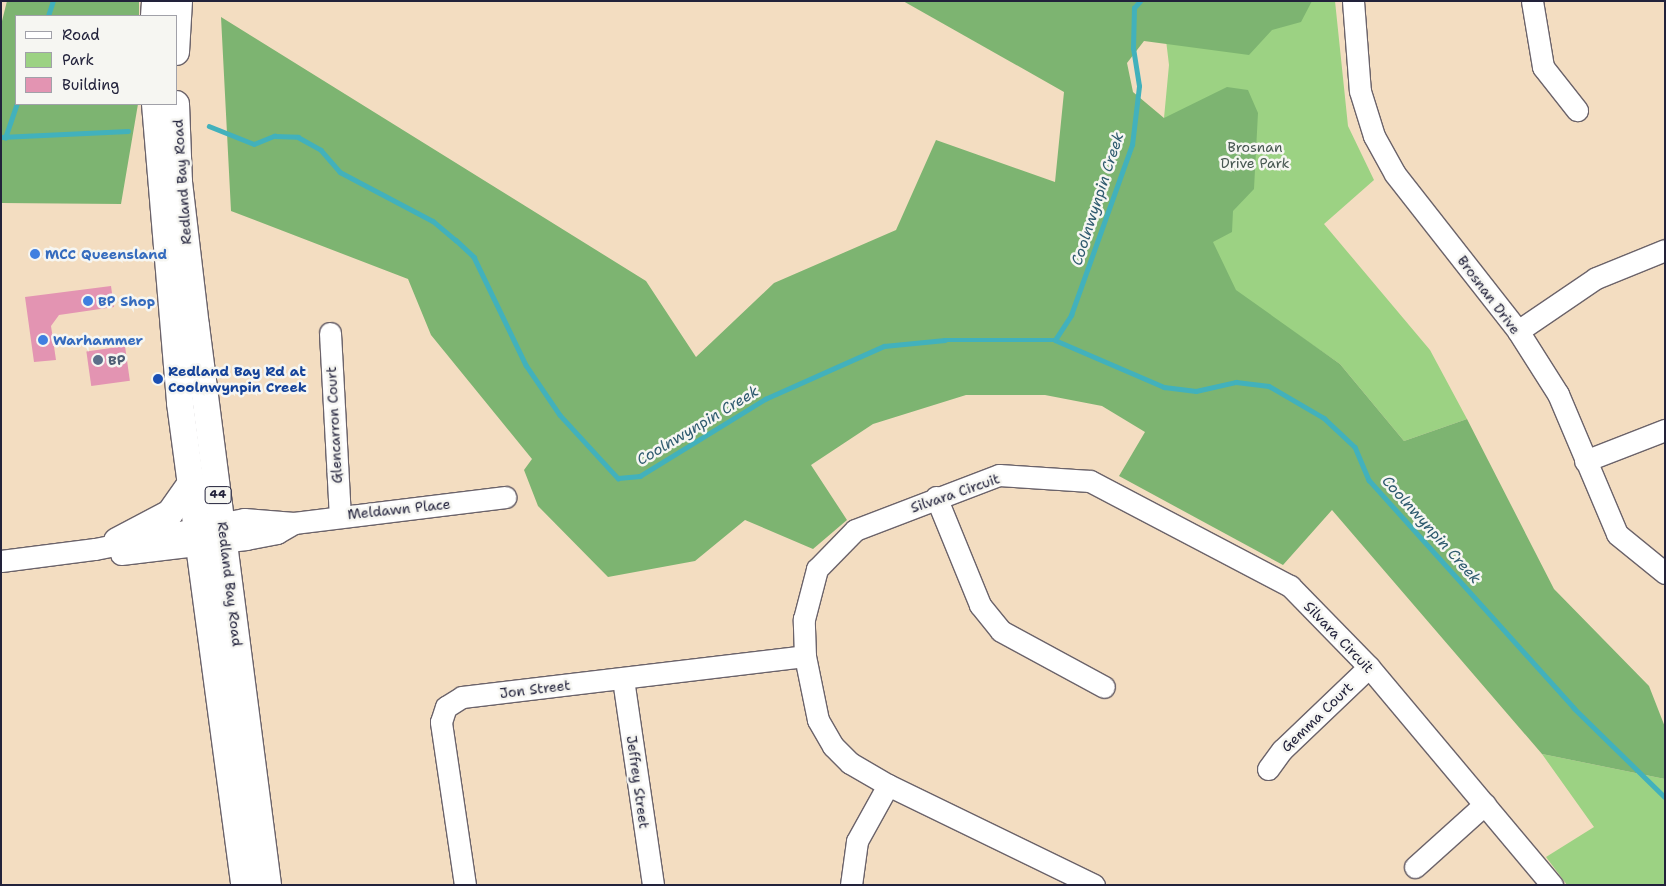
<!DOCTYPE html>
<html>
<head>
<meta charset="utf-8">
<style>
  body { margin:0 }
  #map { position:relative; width:1666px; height:886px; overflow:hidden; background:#f3ddc1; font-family:"Shantell Sans",sans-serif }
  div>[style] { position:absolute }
  .green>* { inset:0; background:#9cd283 }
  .forest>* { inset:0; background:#7db471 }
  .stream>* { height:4.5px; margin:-2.25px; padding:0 2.25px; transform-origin:2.25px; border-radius:2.25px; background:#42b1bc }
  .building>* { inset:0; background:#e394b2; transform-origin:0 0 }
  .roads { filter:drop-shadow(1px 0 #6b636a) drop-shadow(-1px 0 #6b636a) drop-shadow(0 1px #6b636a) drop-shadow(0 -1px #6b636a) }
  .minor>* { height:21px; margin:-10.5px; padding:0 10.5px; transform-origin:10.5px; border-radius:10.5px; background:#fff }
  .major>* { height:26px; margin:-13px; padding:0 13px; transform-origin:13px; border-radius:13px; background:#fff }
  .dots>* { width:14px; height:14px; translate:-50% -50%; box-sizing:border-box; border:2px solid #f6f6f2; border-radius:50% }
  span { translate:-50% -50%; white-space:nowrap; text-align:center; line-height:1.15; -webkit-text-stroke:5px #f6f6f2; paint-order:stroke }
  .shield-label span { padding:1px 4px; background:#f6f6f2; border:1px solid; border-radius:4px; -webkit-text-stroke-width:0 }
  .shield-label { font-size:12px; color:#22223b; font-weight:700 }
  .park-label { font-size:14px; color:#475751 }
  .street-label { font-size:14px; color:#22223b }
  .shop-label { font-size:14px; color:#366cbe; font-weight:700 }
  .left { translate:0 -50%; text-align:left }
  .service-label { font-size:14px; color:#4e5e75; font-weight:700 }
  .transit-label { font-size:14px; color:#164399; font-weight:700 }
  .water-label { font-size:15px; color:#2f5b6f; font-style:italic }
  .frame { position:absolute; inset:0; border:2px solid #22223b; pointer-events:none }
  .legend { position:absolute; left:15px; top:15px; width:162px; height:90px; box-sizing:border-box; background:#f6f6f2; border:1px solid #a1a1a9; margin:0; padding:6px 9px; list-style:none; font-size:15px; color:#22223b }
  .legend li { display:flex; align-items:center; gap:10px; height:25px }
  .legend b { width:25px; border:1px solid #a1a1a9 }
</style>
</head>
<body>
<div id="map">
  <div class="green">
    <div style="clip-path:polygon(1173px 1px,1335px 1px,1348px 126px,1374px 180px,1324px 224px,1430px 350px,1467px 419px,1404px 441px,1340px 364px,1134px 221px,1164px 118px,1169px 65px,1163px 15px)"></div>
    <div style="clip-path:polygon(1542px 754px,1665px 779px,1665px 885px,1567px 885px,1546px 857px,1594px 827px)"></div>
  </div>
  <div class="forest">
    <div style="clip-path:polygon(7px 1px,139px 1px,139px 16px,16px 16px,16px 104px,138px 104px,121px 204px,1px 203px,1px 25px)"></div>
    <div style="clip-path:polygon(903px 1px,1312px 1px,1301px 22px,1272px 30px,1249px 55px,1144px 41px,1127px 63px,1133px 92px,1164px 118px,1227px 87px,1248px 90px,1258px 113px,1254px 189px,1233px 211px,1232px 232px,1213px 242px,1236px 290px,1340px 364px,1404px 441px,1467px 419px,1554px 589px,1649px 686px,1665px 727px,1665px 779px,1542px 754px,1332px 510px,1283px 565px,1119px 476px,1145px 432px,1102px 406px,1045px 395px,966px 395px,873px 424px,811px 465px,847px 520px,813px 549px,745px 520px,695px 561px,608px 577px,538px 506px,524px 470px,532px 459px,431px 335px,408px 279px,231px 211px,221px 17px,646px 281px,696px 357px,774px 283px,896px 230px,936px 140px,1055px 182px,1064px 92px)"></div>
  </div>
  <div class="stream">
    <div style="left:48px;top:16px;width:16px;rotate:-72deg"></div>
    <div style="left:209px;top:126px;width:48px;rotate:21.8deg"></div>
    <div style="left:254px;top:144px;width:22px;rotate:-22deg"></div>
    <div style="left:274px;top:136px;width:24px;rotate:2deg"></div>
    <div style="left:298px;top:137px;width:26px;rotate:29deg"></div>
    <div style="left:321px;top:150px;width:29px;rotate:49deg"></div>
    <div style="left:340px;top:172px;width:105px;rotate:27.8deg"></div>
    <div style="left:433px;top:221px;width:30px;rotate:40deg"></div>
    <div style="left:456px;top:240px;width:25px;rotate:43deg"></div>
    <div style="left:474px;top:257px;width:120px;rotate:64.3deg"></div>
    <div style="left:526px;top:365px;width:60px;rotate:55.8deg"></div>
    <div style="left:560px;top:415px;width:86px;rotate:47.4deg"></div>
    <div style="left:618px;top:478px;width:22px;rotate:-5deg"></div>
    <div style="left:640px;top:476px;width:147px;rotate:-31.6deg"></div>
    <div style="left:765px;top:399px;width:130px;rotate:-24deg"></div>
    <div style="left:884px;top:346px;width:61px;rotate:-5.6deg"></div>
    <div style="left:945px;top:340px;width:110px"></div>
    <div style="left:1055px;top:340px;width:119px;rotate:23.3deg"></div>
    <div style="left:1164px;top:387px;width:32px;rotate:7deg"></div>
    <div style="left:1196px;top:391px;width:41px;rotate:-12.7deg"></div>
    <div style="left:1236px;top:382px;width:33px;rotate:7deg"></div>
    <div style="left:1269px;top:386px;width:64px;rotate:30.2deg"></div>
    <div style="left:1324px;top:418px;width:42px;rotate:43.1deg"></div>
    <div style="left:1355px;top:447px;width:36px;rotate:67deg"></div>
    <div style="left:1369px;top:480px;width:307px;rotate:48deg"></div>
    <div style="left:1574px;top:708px;width:127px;rotate:44.4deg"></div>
    <div style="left:1px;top:137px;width:127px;rotate:-2.7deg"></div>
    <div style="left:5px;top:138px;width:36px;rotate:-71deg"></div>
    <div style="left:1055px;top:340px;width:30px;rotate:-57deg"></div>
    <div style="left:1071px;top:315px;width:181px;rotate:-70.3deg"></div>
    <div style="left:1132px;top:145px;width:59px;rotate:-83.2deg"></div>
    <div style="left:1139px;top:86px;width:38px;rotate:-99deg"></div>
    <div style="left:1133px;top:48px;width:40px;rotate:-88.6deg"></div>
    <div style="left:1134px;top:8px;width:9px;rotate:-49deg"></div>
  </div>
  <div class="building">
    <div style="clip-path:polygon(111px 286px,114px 307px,59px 315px,51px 326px,56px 360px,34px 362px,25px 297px)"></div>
    <div style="left:125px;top:346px;width:35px;height:39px;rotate:82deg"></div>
  </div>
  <div class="roads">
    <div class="minor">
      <div style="left:1353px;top:1px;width:90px;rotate:85.6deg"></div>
      <div style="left:1360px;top:91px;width:47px;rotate:72.7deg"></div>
      <div style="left:1374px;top:136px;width:43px;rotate:61.1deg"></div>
      <div style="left:1395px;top:174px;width:199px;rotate:51.9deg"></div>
      <div style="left:1518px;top:331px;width:75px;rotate:57.6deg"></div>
      <div style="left:1558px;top:394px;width:152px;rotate:67.1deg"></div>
      <div style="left:1617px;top:534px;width:62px;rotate:39.1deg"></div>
      <div style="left:1532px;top:1px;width:67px;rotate:80.5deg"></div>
      <div style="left:1543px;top:67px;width:55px;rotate:51.7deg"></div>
      <div style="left:1518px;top:331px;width:94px;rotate:-34.2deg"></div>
      <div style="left:1596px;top:278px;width:74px;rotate:-22.1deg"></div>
      <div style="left:330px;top:333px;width:183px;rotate:86.9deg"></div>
      <div style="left:1585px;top:461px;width:86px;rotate:-21.2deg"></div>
      <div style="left:936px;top:497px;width:117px;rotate:67.8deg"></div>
      <div style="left:980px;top:605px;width:33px;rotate:51deg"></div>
      <div style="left:1001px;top:631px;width:117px;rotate:28.5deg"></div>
      <div style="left:121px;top:554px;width:126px;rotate:-6.8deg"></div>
      <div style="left:246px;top:539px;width:32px;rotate:-11deg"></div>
      <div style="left:277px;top:533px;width:20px;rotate:-30deg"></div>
      <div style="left:1px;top:561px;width:95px;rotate:-7.3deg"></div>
      <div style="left:95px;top:549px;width:152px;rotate:-11.4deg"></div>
      <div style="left:244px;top:519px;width:50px;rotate:4.6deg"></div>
      <div style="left:294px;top:523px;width:213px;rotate:-7deg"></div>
      <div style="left:623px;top:679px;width:208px;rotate:81.7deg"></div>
      <div style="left:1268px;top:769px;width:24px;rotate:-54deg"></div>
      <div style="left:1282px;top:750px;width:120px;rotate:-43.7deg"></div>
      <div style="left:1415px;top:867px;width:94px;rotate:-42deg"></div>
      <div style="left:465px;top:885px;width:165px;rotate:-98.4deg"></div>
      <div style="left:441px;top:722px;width:16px;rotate:-72deg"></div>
      <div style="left:446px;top:707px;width:19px;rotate:-32deg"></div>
      <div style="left:462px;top:697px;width:345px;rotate:-6.8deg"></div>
      <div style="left:851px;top:885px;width:44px;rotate:-82.2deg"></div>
      <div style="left:857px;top:841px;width:64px;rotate:-61deg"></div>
      <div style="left:1094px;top:885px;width:229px;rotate:-154.1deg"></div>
      <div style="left:888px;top:785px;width:44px;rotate:-149.9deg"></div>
      <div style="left:850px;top:763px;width:24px;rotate:-135deg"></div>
      <div style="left:833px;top:746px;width:30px;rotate:-120deg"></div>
      <div style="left:818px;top:720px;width:65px;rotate:-101.5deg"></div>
      <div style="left:805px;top:656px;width:37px;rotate:-92deg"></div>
      <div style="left:804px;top:619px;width:52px;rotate:-75.4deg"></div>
      <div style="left:817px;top:569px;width:54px;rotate:-45.7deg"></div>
      <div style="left:855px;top:530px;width:154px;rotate:-20.9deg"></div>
      <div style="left:999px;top:475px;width:91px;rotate:3.8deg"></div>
      <div style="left:1090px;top:481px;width:226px;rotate:27.7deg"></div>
      <div style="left:1290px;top:586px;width:113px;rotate:45.7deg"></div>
      <div style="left:1369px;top:667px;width:285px;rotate:50deg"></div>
    </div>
    <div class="major">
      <div style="left:154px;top:16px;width:15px;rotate:-86deg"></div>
      <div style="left:176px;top:52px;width:51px;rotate:-86.6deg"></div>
      <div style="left:155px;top:104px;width:300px;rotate:85.2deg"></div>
      <div style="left:180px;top:403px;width:486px;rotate:82.4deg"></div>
      <div style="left:176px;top:104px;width:78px;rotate:87.8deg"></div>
      <div style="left:179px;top:182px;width:145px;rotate:83.3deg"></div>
      <div style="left:196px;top:326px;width:564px;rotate:82.66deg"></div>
      <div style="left:117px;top:541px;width:60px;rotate:-27.8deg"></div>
      <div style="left:170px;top:513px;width:38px;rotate:-55deg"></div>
    </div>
  </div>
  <div class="dots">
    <div style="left:35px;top:254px;background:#3f7fe0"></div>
    <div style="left:88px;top:301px;background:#3f7fe0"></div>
    <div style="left:43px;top:340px;background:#3f7fe0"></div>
    <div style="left:98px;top:360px;background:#5c6f8a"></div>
    <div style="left:158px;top:379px;background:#1a4fb4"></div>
  </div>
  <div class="shield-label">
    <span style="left:218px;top:495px">44</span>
  </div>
  <div class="park-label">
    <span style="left:1255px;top:155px">Brosnan<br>Drive Park</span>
  </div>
  <div class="street-label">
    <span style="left:182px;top:182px;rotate:-94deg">Redland Bay Road</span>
    <span style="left:1489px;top:295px;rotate:53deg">Brosnan Drive</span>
    <span style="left:334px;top:425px;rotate:-93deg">Glencarron Court</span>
    <span style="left:955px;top:493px;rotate:-19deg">Silvara Circuit</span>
    <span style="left:399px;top:509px;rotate:-6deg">Meldawn Place</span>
    <span style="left:230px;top:584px;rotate:83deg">Redland Bay Road</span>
    <span style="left:1339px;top:637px;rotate:46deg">Silvara Circuit</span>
    <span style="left:535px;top:689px;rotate:-7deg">Jon Street</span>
    <span style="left:1317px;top:717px;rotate:-44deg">Gemma Court</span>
    <span style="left:638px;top:782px;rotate:82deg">Jeffrey Street</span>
  </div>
  <div class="shop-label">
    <span class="left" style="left:45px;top:254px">MCC Queensland</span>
    <span class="left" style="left:98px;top:301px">BP Shop</span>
    <span class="left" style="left:53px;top:340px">Warhammer</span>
  </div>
  <div class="service-label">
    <span class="left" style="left:108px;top:360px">BP</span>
  </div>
  <div class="transit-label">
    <span class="left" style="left:168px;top:379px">Redland Bay Rd at<br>Coolnwynpin Creek</span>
  </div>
  <div class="water-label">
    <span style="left:1098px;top:199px;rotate:-72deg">Coolnwynpin Creek</span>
    <span style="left:698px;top:426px;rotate:-31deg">Coolnwynpin Creek</span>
    <span style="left:1431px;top:530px;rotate:48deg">Coolnwynpin Creek</span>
  </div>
  <div class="frame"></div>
  <ul class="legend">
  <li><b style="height:6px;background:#fff"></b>Road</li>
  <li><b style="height:14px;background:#9cd283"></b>Park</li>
  <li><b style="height:14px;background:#e394b2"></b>Building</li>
  </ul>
</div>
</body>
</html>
